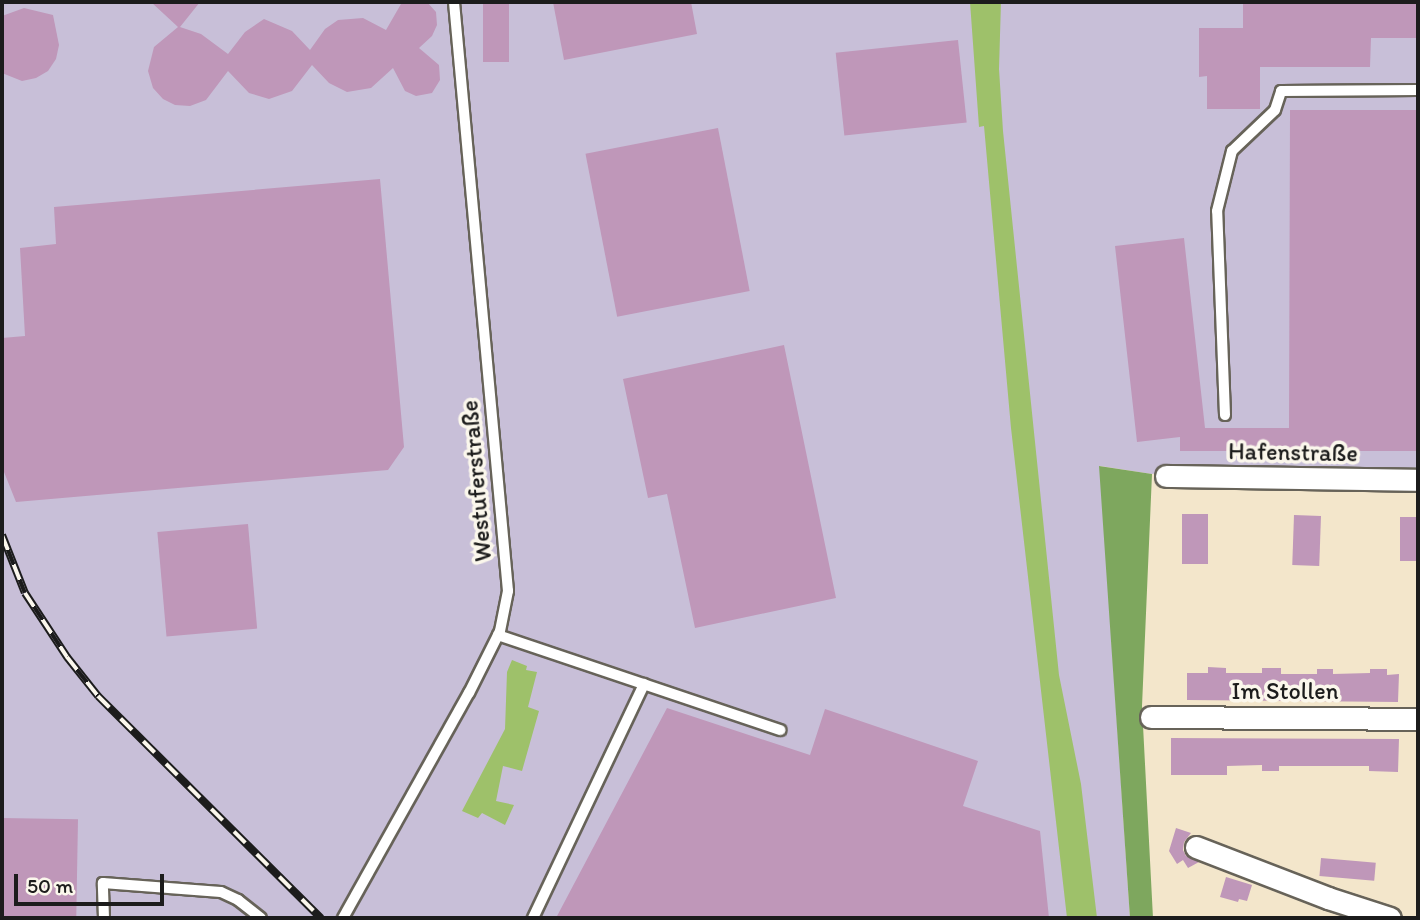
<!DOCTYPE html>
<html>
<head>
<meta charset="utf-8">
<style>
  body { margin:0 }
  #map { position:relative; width:1420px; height:920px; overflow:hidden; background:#f3e6cb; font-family:Itim,sans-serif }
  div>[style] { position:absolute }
  .industrial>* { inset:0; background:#c8bfd8 }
  .green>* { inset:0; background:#9ec16a }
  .forest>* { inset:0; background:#7ea75e }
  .building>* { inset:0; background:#bf97b9; transform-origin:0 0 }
  .roads { filter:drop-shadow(2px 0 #676359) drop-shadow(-2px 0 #676359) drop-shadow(0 2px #676359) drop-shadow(0 -2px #676359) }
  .service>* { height:10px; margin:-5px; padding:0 5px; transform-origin:5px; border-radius:5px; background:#fff }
  .minor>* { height:21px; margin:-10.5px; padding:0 10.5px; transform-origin:10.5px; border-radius:10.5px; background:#fff }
  .rail>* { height:8px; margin-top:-4px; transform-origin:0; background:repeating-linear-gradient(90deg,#fbf7ec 0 16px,#1c1c1c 0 32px); box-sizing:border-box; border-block:2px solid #1c1c1c }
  span { translate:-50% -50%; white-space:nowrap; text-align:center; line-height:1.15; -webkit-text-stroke:7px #fbf7ec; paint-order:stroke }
  .street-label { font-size:24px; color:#1c1c1c }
  .frame { position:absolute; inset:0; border:4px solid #1c1c1c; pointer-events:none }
  .scale { position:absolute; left:14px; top:874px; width:150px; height:32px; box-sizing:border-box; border:4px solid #1c1c1c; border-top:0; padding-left:9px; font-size:21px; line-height:24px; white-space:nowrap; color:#1c1c1c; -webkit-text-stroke:5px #fbf7ec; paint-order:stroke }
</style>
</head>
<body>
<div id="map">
  <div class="industrial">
    <div style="clip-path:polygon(2px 2px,1418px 2px,1418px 478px,1166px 472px,1152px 474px,1100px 466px,1130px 918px,2px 918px)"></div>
  </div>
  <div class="green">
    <div style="clip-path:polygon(970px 2px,1001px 2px,999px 69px,1003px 131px,1059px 675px,1081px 784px,1097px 918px,1067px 918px,1011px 428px,984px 126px,979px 127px)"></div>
    <div style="clip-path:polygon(512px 660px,527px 666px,526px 670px,537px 672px,528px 707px,539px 711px,522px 771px,503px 766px,496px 801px,514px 805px,505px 825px,482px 813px,478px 818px,462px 811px,505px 729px,507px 672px)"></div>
  </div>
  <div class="forest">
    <div style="clip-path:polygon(1099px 466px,1152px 474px,1142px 706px,1153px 918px,1130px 918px)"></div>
  </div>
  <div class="building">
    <div style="clip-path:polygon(151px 2px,200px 2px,180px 27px,201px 34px,228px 54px,245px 32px,264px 19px,292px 31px,310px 50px,325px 29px,338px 20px,363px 18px,386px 30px,401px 4px,427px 2px,436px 12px,437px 25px,432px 36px,419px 48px,439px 65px,440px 80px,432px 93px,416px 96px,405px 91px,393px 68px,371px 88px,347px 92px,329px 83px,312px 65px,292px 91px,269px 99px,249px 93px,228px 71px,206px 100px,190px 106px,175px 105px,163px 99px,153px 88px,148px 71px,154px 47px,178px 27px)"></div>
    <div style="left:483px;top:2px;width:26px;height:60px"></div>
    <div style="clip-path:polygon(553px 2px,691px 2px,697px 34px,564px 60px)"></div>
    <div style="clip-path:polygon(1243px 2px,1418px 2px,1418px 38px,1371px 38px,1370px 67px,1260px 67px,1260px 109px,1207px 109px,1207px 76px,1199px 77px,1199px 28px,1243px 28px)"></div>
    <div style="clip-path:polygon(24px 8px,53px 15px,59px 45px,56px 59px,48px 71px,36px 78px,22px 81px,2px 73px,2px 16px)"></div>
    <div style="left:958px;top:40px;width:83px;height:123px;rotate:84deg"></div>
    <div style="clip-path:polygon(1290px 110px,1418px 110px,1418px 451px,1180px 451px,1180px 437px,1137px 442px,1115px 246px,1184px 238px,1205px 428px,1289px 428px)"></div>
    <div style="left:718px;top:128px;width:166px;height:135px;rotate:79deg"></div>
    <div style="clip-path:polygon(380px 179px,404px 447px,388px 470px,16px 502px,4px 472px,2px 338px,25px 336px,20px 248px,56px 244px,54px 207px)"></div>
    <div style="clip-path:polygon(784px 345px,836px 598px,695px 628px,667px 494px,648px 498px,623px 379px)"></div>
    <div style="left:1182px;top:514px;width:26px;height:50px"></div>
    <div style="left:1294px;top:515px;width:27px;height:50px;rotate:2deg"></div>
    <div style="left:1400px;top:517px;width:18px;height:44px"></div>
    <div style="left:248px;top:524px;width:105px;height:91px;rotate:85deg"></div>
    <div style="clip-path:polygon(1208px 667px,1226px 668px,1226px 673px,1262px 673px,1262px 668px,1281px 668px,1281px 674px,1317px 674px,1317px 669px,1333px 669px,1333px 674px,1370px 673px,1370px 669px,1387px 669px,1387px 675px,1399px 674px,1398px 702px,1187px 700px,1187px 673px,1208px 673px)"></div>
    <div style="clip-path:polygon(667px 708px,810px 755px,825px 709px,978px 761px,963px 806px,1040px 831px,1049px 918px,556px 918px)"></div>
    <div style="clip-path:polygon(1171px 738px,1399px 739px,1398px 772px,1369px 771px,1369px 766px,1279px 766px,1279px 771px,1262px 771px,1262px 765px,1227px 766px,1227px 775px,1171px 775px)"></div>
    <div style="left:2px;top:818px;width:76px;height:100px;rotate:1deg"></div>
    <div style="clip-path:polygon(1176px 828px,1191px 833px,1184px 842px,1183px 850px,1186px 856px,1199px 862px,1188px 868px,1183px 860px,1177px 864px,1169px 851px)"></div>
    <div style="left:1321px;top:858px;width:55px;height:18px;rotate:5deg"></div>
    <div style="clip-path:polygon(1226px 877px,1252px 885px,1247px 901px,1239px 899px,1238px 902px,1220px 897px)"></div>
  </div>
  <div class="roads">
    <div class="service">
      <div style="left:1225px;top:415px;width:204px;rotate:-92.2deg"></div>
      <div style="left:1217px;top:211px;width:62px;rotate:-76deg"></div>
      <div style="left:1232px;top:151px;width:59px;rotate:-43.6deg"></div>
      <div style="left:1275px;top:110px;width:20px;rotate:-72deg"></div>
      <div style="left:1281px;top:91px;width:137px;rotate:-0.4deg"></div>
      <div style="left:498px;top:635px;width:298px;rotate:18.6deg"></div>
      <div style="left:104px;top:918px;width:35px;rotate:-92deg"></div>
      <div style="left:103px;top:883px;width:118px;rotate:4.4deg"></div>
      <div style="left:221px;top:892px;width:19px;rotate:25deg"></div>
      <div style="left:238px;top:900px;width:29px;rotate:38deg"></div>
      <div style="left:343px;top:918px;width:258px;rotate:-60.8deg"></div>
      <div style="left:469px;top:693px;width:69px;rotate:-63.4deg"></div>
      <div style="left:500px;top:631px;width:41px;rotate:-78.7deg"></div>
      <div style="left:508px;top:591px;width:591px;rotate:-95.24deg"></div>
      <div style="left:533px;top:918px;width:259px;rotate:-64.6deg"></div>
    </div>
    <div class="minor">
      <div style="left:1166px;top:476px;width:252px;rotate:0.9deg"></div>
      <div style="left:1151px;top:717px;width:267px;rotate:0.4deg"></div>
      <div style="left:1196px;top:847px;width:142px;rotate:21.1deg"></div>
      <div style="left:1328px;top:898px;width:65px;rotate:17.9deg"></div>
    </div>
  </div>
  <div class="rail">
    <div style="left:2px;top:535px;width:62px;rotate:68.4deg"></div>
    <div style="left:25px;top:593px;width:77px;rotate:56.7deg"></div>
    <div style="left:67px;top:657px;width:50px;rotate:51.5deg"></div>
    <div style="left:98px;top:696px;width:315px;rotate:44.9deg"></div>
  </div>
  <div class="street-label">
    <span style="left:1293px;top:452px;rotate:1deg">Hafenstraße</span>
    <span style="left:476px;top:481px;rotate:-95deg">Westuferstraße</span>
    <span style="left:1285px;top:691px">Im Stollen</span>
  </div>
  <div class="frame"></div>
  <div class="scale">50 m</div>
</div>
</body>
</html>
